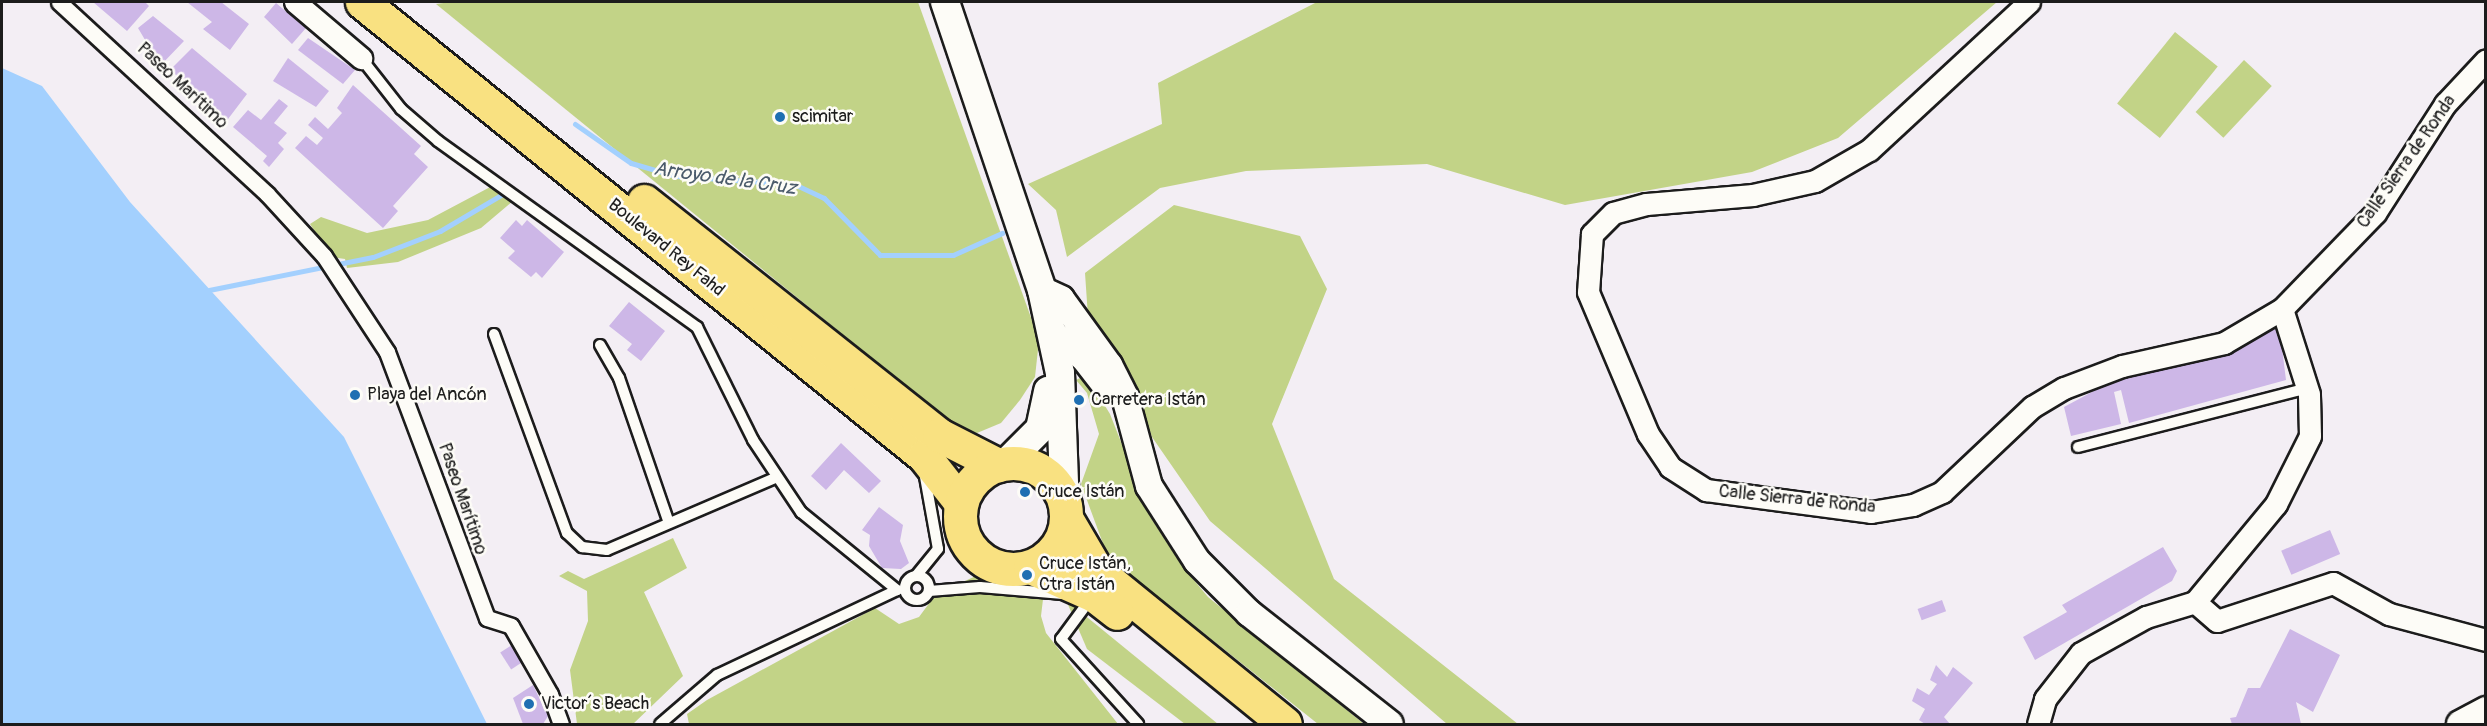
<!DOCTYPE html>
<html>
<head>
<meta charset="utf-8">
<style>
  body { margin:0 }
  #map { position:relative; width:2487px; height:726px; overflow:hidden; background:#f3eef4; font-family:Pangolin,sans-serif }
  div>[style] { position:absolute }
  .green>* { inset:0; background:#c2d387; transform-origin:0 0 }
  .water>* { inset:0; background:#a3d0fe }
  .stream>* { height:5px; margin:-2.5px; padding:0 2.5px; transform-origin:2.5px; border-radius:2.5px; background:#a3d0fe }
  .building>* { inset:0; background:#cdb7e7; transform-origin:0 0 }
  .roads { filter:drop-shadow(2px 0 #1c1c1c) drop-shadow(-2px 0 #1c1c1c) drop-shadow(0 2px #1c1c1c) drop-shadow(0 -2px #1c1c1c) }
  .service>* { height:10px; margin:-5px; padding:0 5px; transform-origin:5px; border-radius:5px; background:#fdfcf7 }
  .service>.ring { margin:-5px; padding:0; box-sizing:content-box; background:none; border:10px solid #fdfcf7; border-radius:50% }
  .pedestrian>* { height:15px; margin:-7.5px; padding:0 7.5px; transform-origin:7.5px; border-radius:7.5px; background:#fdfcf7 }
  .minor>* { height:21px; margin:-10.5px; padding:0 10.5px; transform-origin:10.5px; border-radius:10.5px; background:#fdfcf7 }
  .tertiary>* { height:26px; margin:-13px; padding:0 13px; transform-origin:13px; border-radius:13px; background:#fdfcf7 }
  .secondary>* { height:28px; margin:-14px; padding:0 14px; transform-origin:14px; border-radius:14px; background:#fdfcf7 }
  .primary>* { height:33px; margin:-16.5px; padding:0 16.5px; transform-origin:16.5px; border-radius:16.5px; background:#f9e181 }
  .primary>.ring { margin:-16.5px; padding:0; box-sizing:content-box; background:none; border:33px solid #f9e181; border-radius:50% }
  .dots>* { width:16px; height:16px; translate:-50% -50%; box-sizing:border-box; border:3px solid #fdfcf7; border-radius:50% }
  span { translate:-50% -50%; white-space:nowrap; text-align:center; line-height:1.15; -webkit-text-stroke:5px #fdfcf7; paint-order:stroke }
  .street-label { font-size:18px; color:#1c1c1c }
  .poi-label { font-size:18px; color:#1c1c1c }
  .left { translate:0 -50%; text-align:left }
  .water-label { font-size:20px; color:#4b5b6b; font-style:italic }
  .frame { position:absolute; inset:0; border:3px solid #1c1c1c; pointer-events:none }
</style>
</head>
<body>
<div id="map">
  <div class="green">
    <div style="clip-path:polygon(451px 2px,918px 2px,1039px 340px,1035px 377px,1020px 400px,1001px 423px,977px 433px,959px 429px,436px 4px)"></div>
    <div style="clip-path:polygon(1317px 2px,1997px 2px,1838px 138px,1752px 172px,1565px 205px,1427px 164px,1246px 171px,1160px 188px,1067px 257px,1056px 210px,1028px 184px,1162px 124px,1158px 83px)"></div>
    <div style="left:2175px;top:32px;width:55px;height:92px;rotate:39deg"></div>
    <div style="left:2244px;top:60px;width:38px;height:71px;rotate:43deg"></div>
    <div style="clip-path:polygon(494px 185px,513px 201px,481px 228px,398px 262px,347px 268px,345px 259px,331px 257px,310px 224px,321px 217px,367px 233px,428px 220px)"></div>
    <div style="clip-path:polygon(1174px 205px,1300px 236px,1327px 289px,1272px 424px,1334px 579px,1518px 724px,1447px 724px,1210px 521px,1152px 437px,1121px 357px,1088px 317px,1085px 273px)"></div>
    <div style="clip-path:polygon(1086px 375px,1110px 414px,1151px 518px,1183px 567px,1208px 597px,1364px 724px,1318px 724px,1108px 557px,1081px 484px,1099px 434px,1087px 393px,1076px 380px)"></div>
    <div style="clip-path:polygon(673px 538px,687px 568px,644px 592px,683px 676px,633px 724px,577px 724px,570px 670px,588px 621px,587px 591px,559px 576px,568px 571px,584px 579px)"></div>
    <div style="clip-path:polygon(1007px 562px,1044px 591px,1041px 616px,1046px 633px,1118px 724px,689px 724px,687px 714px,707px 700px,875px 608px,899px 624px,919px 617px,936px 594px)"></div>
    <div style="clip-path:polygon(1066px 600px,1218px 724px,1185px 724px,1087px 649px)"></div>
  </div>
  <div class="water">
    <div style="clip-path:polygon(2px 68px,42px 86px,130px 202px,344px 437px,487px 724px,2px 724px)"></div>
  </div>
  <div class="stream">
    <div style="left:575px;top:124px;width:68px;rotate:34.9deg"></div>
    <div style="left:631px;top:163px;width:47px;rotate:16.1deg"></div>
    <div style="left:676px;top:176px;width:118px;rotate:3.9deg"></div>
    <div style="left:794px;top:184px;width:33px;rotate:25deg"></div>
    <div style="left:824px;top:198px;width:80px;rotate:45.5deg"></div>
    <div style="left:880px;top:255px;width:73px"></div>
    <div style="left:953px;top:255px;width:54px;rotate:-24.2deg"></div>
    <div style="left:209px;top:290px;width:167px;rotate:-11.4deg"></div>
    <div style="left:373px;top:257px;width:72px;rotate:-21.2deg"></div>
    <div style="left:440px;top:231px;width:71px;rotate:-30.5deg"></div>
  </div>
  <div class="building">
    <div style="clip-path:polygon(93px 2px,145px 2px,149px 6px,127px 31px)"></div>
    <div style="clip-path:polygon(187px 2px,221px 2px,249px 24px,230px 50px,203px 29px,212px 22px)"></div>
    <div style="clip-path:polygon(276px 3px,302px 25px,306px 20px,315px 27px,311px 32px,306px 28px,292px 44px,264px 17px)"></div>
    <div style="clip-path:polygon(153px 16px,184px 41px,160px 66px,151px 61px,151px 50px,138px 28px)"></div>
    <div style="clip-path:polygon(308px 38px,355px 70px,343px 84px,298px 50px)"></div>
    <div style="clip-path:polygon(192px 48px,247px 94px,225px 123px,217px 116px,221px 113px,170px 70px)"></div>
    <div style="clip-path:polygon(288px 58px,329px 91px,316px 107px,273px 81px)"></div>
    <div style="clip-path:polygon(353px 85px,421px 146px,414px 154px,428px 167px,393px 206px,398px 211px,383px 228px,295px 148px,306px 136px,317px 145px,323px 138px,308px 125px,315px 117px,328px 129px,342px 113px,337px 108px)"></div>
    <div style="clip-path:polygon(279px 99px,288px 106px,274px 123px,287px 133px,278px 143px,284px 149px,269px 167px,263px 161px,267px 156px,233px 127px,248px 110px,261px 120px)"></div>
    <div style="clip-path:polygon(516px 220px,522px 226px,527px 220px,564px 252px,542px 278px,536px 272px,531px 277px,508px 258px,515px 251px,500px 238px)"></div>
    <div style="clip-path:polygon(629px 302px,665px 331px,641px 361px,627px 350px,632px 344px,609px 326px)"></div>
    <div style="clip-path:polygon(2271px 325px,2280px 332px,2286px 380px,2129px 423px,2121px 390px,2114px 392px,2121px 424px,2071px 436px,2064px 407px,2118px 378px,2227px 352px)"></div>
    <div style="clip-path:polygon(841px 443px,881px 481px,869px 493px,844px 470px,826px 490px,811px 476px)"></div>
    <div style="clip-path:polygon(879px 507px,903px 525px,900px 541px,909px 563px,901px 569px,882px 568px,869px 546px,870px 535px,862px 530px)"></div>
    <div style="left:2330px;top:530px;width:26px;height:53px;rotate:67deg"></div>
    <div style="clip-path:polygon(2163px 547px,2177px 571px,2172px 581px,2035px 660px,2023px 637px,2067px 612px,2062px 605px)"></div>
    <div style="left:1942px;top:600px;width:12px;height:26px;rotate:70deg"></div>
    <div style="clip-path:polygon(2290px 629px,2340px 655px,2313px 712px,2296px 702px,2301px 724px,2232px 724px,2230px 718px,2236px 717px,2248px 688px,2260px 688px)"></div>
    <div style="left:512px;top:645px;width:20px;height:14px;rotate:57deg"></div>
    <div style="clip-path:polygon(1936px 665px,1947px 677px,1953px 667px,1973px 683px,1944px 717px,1950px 724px,1925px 724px,1919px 720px,1925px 709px,1912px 701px,1917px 688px,1929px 695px,1937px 684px,1930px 680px)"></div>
    <div style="clip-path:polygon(533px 685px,548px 716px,543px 724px,523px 724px,513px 698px)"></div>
  </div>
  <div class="roads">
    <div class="service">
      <div style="left:361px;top:58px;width:65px;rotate:51.9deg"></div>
      <div style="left:401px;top:109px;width:49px;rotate:40.9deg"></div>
      <div style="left:438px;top:141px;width:319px;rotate:35.7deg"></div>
      <div style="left:697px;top:327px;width:126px;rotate:63.6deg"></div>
      <div style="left:753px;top:440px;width:87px;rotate:56.3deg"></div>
      <div style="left:801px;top:512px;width:124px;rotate:39.1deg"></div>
      <div style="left:897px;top:590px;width:199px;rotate:154.7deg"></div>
      <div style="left:717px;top:675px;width:75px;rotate:139.3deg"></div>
      <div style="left:494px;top:334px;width:212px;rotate:69.9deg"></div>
      <div style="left:567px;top:533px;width:21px;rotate:43deg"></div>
      <div style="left:582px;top:547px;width:25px;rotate:7deg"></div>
      <div style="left:607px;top:550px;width:185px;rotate:-23.2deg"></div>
      <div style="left:600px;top:345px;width:38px;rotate:60deg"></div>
      <div style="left:619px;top:378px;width:153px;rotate:71deg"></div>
      <div style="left:2078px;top:447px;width:236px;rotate:-14.4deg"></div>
      <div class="ring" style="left:905px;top:576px;width:14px;height:14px"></div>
      <div style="left:916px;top:576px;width:35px;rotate:-51deg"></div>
      <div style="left:938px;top:549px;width:79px;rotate:-100.2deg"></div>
      <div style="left:929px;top:591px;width:51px;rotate:-4.5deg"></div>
      <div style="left:980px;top:587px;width:83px;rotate:4.8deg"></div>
      <div style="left:1092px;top:597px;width:52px;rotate:126.4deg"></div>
      <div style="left:1061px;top:639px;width:115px;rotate:47.8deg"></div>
    </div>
    <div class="pedestrian">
      <div style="left:59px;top:2px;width:283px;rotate:42.7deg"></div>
      <div style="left:267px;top:194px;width:84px;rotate:47.4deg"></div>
      <div style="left:324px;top:256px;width:115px;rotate:56.7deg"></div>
      <div style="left:387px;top:352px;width:284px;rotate:69.4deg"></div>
      <div style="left:487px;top:618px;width:25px;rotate:18deg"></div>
      <div style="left:511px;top:626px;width:78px;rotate:60.2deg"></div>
      <div style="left:550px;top:694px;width:32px;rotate:70deg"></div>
    </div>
    <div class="minor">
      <div style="left:295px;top:2px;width:87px;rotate:40.3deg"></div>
      <div style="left:2029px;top:2px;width:218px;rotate:137.2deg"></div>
      <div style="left:1869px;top:150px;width:62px;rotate:150.1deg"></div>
      <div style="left:1815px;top:181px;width:64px;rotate:167.3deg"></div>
      <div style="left:1753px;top:195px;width:107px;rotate:175.2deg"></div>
      <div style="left:1646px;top:204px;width:34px;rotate:165deg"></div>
      <div style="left:1613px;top:213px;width:30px;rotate:135deg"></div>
      <div style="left:1592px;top:234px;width:58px;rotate:93.9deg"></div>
      <div style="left:1588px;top:292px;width:154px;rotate:67.1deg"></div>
      <div style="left:1648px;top:434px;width:40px;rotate:56deg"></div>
      <div style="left:1670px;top:467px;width:43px;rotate:32.6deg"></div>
      <div style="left:1706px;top:490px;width:166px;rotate:7.6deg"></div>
      <div style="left:1871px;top:512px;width:43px;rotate:-9.5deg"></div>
      <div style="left:1913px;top:505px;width:32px;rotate:-24deg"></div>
      <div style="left:1942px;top:492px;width:124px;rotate:-43.4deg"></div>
      <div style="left:2032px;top:407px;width:37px;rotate:-31deg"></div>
      <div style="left:2064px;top:388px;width:62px;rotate:-20.8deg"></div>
      <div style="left:2122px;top:366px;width:105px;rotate:-12.7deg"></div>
      <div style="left:2224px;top:343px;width:67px;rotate:-30.4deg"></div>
      <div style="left:2282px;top:309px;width:134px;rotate:-45.9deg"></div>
      <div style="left:2375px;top:213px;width:130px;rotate:-57.3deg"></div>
      <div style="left:2445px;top:104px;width:60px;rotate:-47deg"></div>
      <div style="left:2195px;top:602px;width:29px;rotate:41deg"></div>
      <div style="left:2217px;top:621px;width:122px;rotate:-18.1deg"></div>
      <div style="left:2333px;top:583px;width:64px;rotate:29deg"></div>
      <div style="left:2389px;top:614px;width:100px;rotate:15deg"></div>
      <div style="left:2038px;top:724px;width:26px;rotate:-74deg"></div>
      <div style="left:2045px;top:699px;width:58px;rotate:-52deg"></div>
      <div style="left:2081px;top:653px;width:74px;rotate:-29deg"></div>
      <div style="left:2146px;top:617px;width:51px;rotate:-17deg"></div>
      <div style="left:2195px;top:602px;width:127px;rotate:-50.4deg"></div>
      <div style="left:2276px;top:504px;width:76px;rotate:-63.4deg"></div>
      <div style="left:2310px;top:436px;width:42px;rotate:-91.4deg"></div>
      <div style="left:2309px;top:394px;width:89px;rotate:-107.6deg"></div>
    </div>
    <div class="tertiary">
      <div style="left:1042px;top:290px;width:21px;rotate:25deg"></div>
      <div style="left:1061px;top:299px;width:82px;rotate:54deg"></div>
      <div style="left:1109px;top:365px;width:36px;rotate:63deg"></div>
      <div style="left:1125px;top:397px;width:92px;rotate:74.9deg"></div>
      <div style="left:1149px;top:486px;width:89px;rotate:57.4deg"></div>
      <div style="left:1197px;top:561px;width:74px;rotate:45deg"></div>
      <div style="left:1249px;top:613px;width:179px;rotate:38.2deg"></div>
      <div style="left:1051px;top:332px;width:42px;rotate:38.2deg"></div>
      <div style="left:1084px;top:358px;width:31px;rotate:52deg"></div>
      <div style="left:2460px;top:724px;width:30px;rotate:-28deg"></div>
    </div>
    <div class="secondary">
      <div style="left:945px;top:2px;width:304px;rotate:71.4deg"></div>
      <div style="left:1042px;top:290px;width:85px;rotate:77.8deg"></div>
      <div style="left:1060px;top:373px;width:134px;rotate:87.9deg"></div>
      <div style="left:1007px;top:462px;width:47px;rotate:-45deg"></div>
      <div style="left:1040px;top:429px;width:39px;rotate:-78deg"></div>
    </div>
    <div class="primary">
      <div style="left:362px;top:2px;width:722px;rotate:38.93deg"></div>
      <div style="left:924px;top:456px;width:60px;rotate:51.8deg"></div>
      <div style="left:644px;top:201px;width:377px;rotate:38.4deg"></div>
      <div style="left:939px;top:435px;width:66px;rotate:27deg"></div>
      <div class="ring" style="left:960px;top:463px;width:73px;height:73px"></div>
      <div style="left:1066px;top:518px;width:61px;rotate:59.7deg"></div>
      <div style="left:1097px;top:571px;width:242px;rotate:39.1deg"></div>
      <div style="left:1030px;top:567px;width:70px;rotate:23.6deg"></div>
      <div style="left:1094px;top:595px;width:29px;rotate:38deg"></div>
    </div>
  </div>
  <div class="dots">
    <div style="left:780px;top:117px;background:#1f6fb2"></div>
    <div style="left:355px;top:395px;background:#1f6fb2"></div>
    <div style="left:1079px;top:400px;background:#1f6fb2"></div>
    <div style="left:1025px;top:492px;background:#1f6fb2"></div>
    <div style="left:1027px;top:575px;background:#1f6fb2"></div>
    <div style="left:529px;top:704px;background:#1f6fb2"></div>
  </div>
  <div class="street-label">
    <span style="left:182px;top:86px;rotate:43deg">Paseo Marítimo</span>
    <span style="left:2407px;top:162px;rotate:-55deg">Calle Sierra de Ronda</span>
    <span style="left:666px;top:248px;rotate:39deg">Boulevard Rey Fahd</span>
    <span style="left:462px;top:499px;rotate:71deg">Paseo Marítimo</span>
    <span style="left:1797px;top:500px;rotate:6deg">Calle Sierra de Ronda</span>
  </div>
  <div class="poi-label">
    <span class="left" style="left:792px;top:117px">scimitar</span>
    <span class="left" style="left:367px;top:395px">Playa del Ancón</span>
    <span class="left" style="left:1091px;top:400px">Carretera Istán</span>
    <span class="left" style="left:1037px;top:492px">Cruce Istán</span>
    <span class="left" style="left:1039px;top:575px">Cruce Istán,<br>Ctra Istán</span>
    <span class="left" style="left:541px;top:704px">Victor´s Beach</span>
  </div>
  <div class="water-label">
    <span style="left:725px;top:178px;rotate:8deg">Arroyo de la Cruz</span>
  </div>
  <div class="frame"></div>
</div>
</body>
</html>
